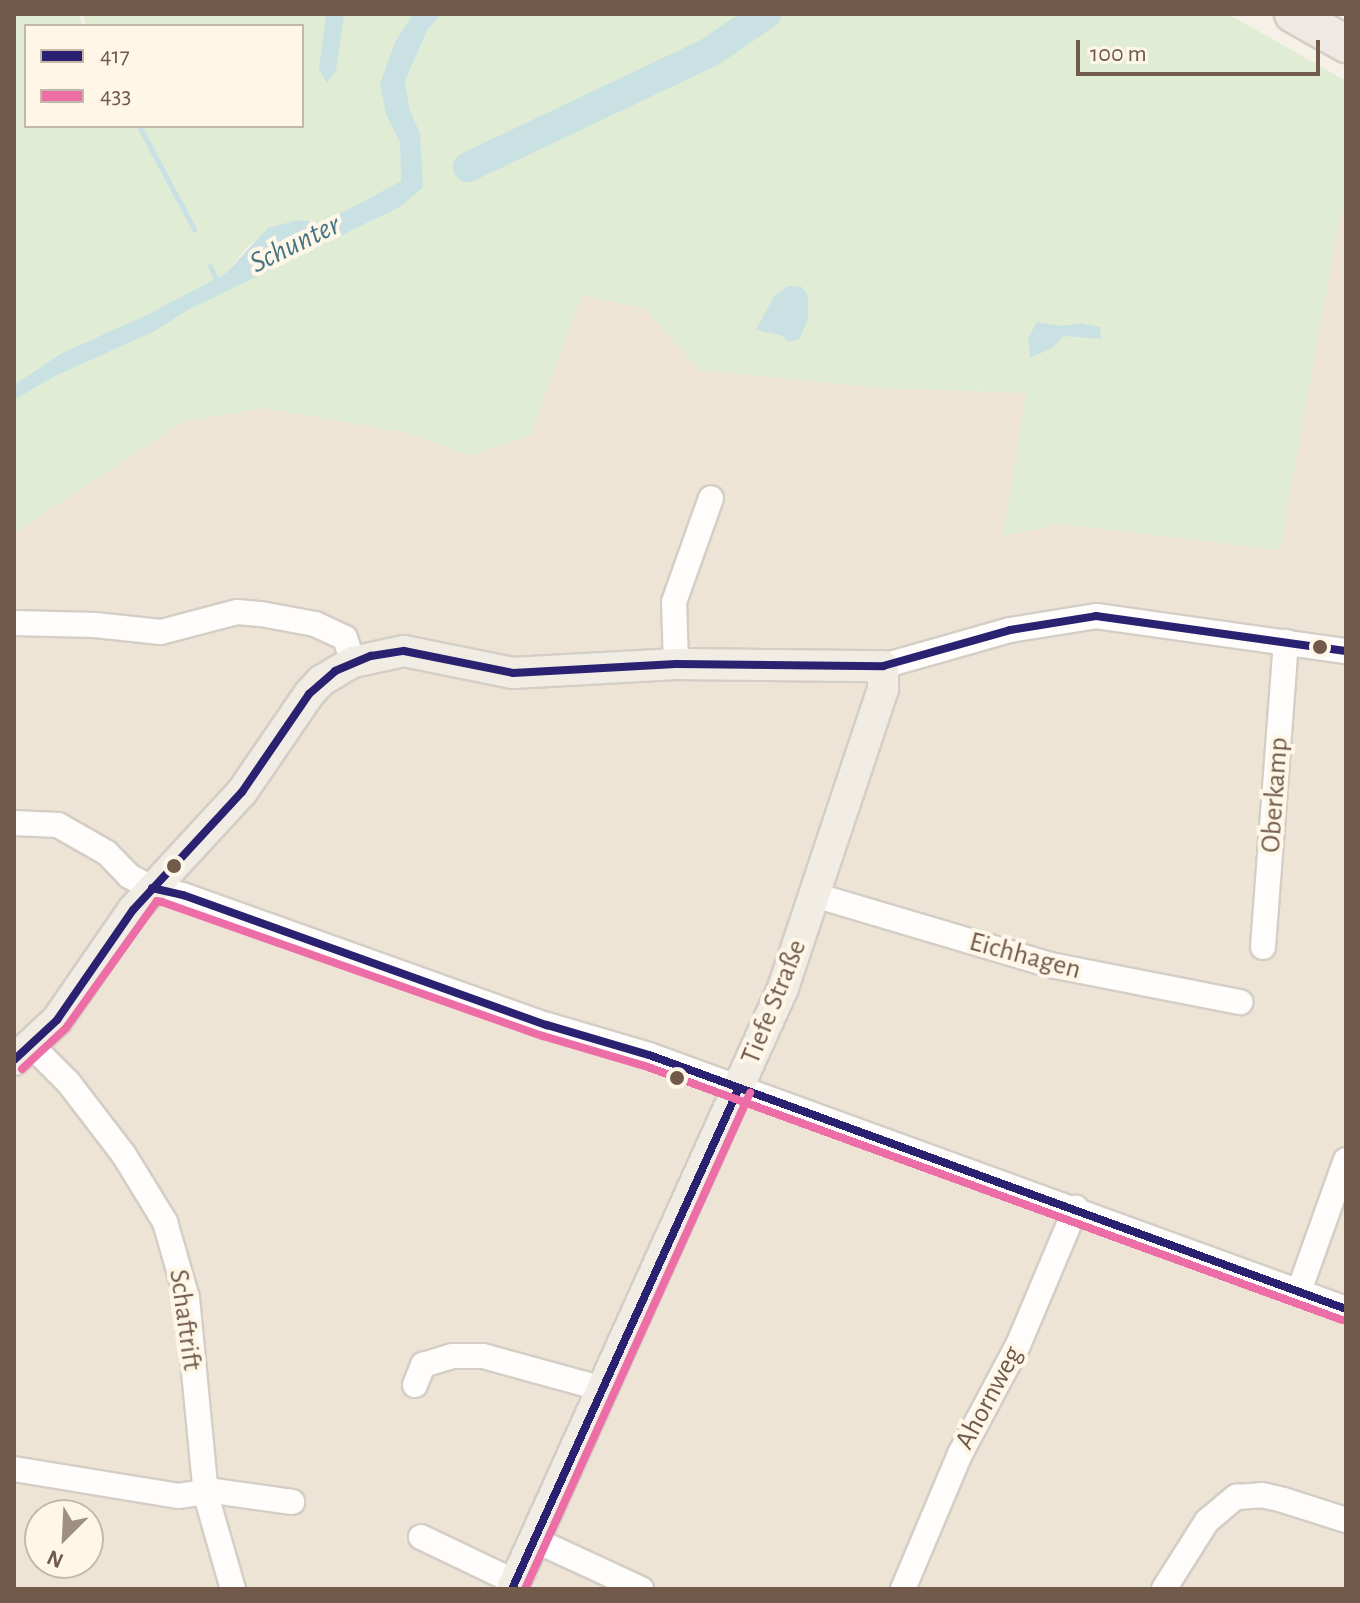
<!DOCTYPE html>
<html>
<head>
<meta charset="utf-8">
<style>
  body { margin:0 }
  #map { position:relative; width:1360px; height:1603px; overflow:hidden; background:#f5f1e8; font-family:"Alegreya Sans",sans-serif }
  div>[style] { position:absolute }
  .residential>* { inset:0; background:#eee4d5 }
  .green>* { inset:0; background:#e0ecd3 }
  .water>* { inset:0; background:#cae1e4 }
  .stream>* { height:5px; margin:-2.5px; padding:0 2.5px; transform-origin:2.5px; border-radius:2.5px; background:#cae1e4 }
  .river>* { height:30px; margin:-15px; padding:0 15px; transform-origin:15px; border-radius:15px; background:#cae1e4 }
  .roads { filter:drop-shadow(2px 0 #d4cec6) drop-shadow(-2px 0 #d4cec6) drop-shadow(0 2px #d4cec6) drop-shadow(0 -2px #d4cec6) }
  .minor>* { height:24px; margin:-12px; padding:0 12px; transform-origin:12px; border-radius:12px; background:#fefdfc }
  .major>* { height:30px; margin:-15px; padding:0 15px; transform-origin:15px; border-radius:15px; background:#f1ede5 }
  .highway>* { height:36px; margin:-18px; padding:0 18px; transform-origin:18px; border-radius:18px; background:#f0e8e3 }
  .bus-1>* { height:8px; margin:-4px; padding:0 4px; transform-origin:4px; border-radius:4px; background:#2b2171 }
  .bus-2>* { height:8px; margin:-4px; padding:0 4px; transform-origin:4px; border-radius:4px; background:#ed6ea7 }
  .dots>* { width:22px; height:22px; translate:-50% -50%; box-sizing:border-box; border:4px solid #fef7e8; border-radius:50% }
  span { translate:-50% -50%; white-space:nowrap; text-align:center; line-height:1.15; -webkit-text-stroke:8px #fef7e8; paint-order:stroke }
  .street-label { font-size:28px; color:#715a4a }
  .water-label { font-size:30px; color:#457484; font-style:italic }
  .frame { position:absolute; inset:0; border:16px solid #715a4a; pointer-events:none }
  .legend { position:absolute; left:24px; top:24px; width:280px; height:104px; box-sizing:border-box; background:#fef7e8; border:2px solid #c6b8a9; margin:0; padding:10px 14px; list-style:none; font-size:24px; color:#715a4a }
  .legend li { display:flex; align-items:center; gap:16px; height:40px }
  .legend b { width:40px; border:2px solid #c6b8a9 }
  .north { position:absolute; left:24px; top:1499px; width:80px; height:80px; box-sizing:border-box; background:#fef7e8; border:2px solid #c6b8a9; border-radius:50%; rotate:204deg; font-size:22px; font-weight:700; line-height:32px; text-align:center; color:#715a4a }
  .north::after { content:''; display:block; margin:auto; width:28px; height:36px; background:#9f8f81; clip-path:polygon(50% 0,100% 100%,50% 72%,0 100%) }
  .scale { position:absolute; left:1076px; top:40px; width:244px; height:36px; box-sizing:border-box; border:4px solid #715a4a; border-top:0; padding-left:10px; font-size:24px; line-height:28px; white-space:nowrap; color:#715a4a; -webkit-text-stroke:6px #fef7e8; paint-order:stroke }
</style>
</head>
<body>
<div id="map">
  <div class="residential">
    <div style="clip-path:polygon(evenodd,1341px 210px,1346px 213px,1346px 1589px,14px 1589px,14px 533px,183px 422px,263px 408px,409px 433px,470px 456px,529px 436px,581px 295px,645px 309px,699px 370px,880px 388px,1026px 393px,1004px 536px,1061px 524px,1280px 550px,1341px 210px,40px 1515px,88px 1515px,88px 1563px,40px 1563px,40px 1515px)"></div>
  </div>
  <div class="green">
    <div style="clip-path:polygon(14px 14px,79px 14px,82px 26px,26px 26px,26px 126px,302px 126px,302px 26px,85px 26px,84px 14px,413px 14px,395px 42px,386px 115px,400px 143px,401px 181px,323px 223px,299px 220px,249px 245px,226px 273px,148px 315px,155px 331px,188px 310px,400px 207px,420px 133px,410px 110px,405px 81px,428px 29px,442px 14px,1228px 14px,1346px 81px,1346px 213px,1341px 211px,1280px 550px,1061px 524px,1003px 536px,1026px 393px,880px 388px,699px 370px,645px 309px,582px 295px,530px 436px,470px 456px,409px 433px,263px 408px,183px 422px,14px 533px)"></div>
  </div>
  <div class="water">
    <div style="clip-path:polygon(344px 14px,336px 71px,327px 83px,319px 69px,326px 15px)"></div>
    <div style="clip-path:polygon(413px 14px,442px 14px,428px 29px,405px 81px,410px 110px,420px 133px,423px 187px,400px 207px,188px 310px,155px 331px,55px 376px,14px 400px,14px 385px,62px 353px,147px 315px,226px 273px,268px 228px,299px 220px,323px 223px,401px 181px,400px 143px,386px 115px,380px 84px,395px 42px)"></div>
    <div style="clip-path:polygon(789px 286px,802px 287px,808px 296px,808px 320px,799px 339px,789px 342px,781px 335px,756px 330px,774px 296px)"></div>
    <div style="clip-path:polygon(1037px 322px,1061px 326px,1081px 323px,1100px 327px,1101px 339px,1064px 336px,1052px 348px,1030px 358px,1028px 338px)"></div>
  </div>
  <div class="stream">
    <div style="left:139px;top:126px;width:117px;rotate:61.9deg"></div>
    <div style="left:210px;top:266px;width:19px;rotate:65deg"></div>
  </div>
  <div class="river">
    <div style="left:468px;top:167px;width:268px;rotate:-25.4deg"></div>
    <div style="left:710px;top:52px;width:68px;rotate:-34.2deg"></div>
  </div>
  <div class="roads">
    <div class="minor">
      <div style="left:14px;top:623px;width:81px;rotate:1.4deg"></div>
      <div style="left:95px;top:625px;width:66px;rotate:6.1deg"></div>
      <div style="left:161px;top:632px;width:79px;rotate:-14.7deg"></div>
      <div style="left:237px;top:612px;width:24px;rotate:5deg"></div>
      <div style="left:261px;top:614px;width:55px;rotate:10.5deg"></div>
      <div style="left:315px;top:624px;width:33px;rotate:25deg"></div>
      <div style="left:345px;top:638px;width:25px;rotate:72deg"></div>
      <div style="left:676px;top:664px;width:62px;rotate:-91.8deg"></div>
      <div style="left:674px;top:602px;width:110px;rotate:-70.4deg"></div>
      <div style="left:883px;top:666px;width:132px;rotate:-15.8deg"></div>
      <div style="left:1010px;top:630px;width:87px;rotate:-9.2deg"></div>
      <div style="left:1096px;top:616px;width:252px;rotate:8deg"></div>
      <div style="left:14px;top:823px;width:44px;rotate:2.6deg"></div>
      <div style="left:58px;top:825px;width:56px;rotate:29.7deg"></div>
      <div style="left:107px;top:853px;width:32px;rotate:46deg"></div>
      <div style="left:129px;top:876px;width:26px;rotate:28deg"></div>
      <div style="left:152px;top:888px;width:32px;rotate:13deg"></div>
      <div style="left:183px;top:895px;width:387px;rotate:19.7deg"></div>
      <div style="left:547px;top:1025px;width:106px;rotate:16.4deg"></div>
      <div style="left:649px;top:1055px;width:742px;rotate:20.02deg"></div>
      <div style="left:814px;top:895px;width:247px;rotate:16.5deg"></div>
      <div style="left:1051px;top:965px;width:193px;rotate:11.1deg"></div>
      <div style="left:1263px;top:947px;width:306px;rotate:-85.7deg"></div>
      <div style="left:33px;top:1047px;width:49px;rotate:45deg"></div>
      <div style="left:68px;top:1082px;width:92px;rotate:52.5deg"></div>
      <div style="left:124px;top:1155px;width:79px;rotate:58.5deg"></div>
      <div style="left:165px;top:1222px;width:79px;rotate:73.9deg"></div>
      <div style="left:187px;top:1298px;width:198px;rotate:84.5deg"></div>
      <div style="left:206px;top:1495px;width:98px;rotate:74deg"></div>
      <div style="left:1299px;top:1291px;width:139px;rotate:-70.3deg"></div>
      <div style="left:415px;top:1385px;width:22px;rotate:-68deg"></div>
      <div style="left:423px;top:1365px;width:30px;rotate:-17deg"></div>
      <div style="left:452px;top:1356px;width:31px"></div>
      <div style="left:483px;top:1356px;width:124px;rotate:15.4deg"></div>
      <div style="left:14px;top:1469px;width:166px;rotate:9.3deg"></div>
      <div style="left:178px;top:1496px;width:36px;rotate:-8deg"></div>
      <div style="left:214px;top:1491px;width:79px;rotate:8deg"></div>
      <div style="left:421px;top:1537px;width:104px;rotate:25.6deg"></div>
      <div style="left:535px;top:1540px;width:117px;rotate:24.8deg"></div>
      <div style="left:903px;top:1589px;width:147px;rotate:-67.1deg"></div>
      <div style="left:960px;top:1454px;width:123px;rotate:-62deg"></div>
      <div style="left:1018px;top:1345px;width:149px;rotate:-67.1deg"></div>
      <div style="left:1164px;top:1589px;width:80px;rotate:-57.7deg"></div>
      <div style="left:1207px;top:1521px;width:38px;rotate:-40deg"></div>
      <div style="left:1236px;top:1497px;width:26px;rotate:-4deg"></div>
      <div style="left:1262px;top:1495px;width:22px;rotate:13deg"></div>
      <div style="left:1283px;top:1500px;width:66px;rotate:17.6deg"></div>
    </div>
    <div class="major">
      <div style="left:14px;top:1060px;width:59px;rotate:-42.9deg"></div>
      <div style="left:57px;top:1020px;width:134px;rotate:-55.4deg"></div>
      <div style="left:133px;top:910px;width:161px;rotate:-47.3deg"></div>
      <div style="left:242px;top:792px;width:119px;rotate:-55.6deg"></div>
      <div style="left:309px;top:694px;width:18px;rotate:-47deg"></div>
      <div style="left:321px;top:681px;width:37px;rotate:-31deg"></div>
      <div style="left:353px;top:662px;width:52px;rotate:-12.2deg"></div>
      <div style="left:404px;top:651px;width:111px;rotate:11.4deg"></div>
      <div style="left:513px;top:673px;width:163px;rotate:-3.2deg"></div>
      <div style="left:676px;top:664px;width:207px;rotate:0.6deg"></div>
      <div style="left:883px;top:666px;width:23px;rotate:90deg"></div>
      <div style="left:883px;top:689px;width:315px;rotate:108.5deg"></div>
      <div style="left:783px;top:988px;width:659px;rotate:114.27deg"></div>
    </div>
    <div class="highway">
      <div style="left:1293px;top:14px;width:61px;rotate:29.5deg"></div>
    </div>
  </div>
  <div class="bus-1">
    <div style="left:152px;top:888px;width:32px;rotate:13deg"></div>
    <div style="left:183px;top:895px;width:387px;rotate:19.7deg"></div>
    <div style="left:547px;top:1025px;width:106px;rotate:16.4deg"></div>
    <div style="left:649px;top:1055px;width:742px;rotate:20.02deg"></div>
    <div style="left:14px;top:1060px;width:59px;rotate:-42.9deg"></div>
    <div style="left:57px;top:1020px;width:134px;rotate:-55.4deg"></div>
    <div style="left:133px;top:910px;width:161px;rotate:-47.3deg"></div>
    <div style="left:242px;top:792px;width:119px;rotate:-55.6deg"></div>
    <div style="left:309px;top:694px;width:35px;rotate:-41deg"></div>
    <div style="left:335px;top:671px;width:39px;rotate:-23deg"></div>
    <div style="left:371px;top:656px;width:33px;rotate:-9deg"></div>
    <div style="left:404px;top:651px;width:111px;rotate:11.4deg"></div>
    <div style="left:513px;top:673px;width:163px;rotate:-3.2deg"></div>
    <div style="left:676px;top:664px;width:207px;rotate:0.6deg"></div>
    <div style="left:883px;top:666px;width:132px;rotate:-15.8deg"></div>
    <div style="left:1010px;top:630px;width:87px;rotate:-9.2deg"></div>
    <div style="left:1096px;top:616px;width:252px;rotate:8deg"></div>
    <div style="left:512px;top:1589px;width:550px;rotate:-65.63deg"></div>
  </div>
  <div class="bus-2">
    <div style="left:22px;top:1069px;width:60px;rotate:-43deg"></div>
    <div style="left:66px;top:1028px;width:156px;rotate:-54.4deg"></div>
    <div style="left:157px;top:901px;width:5px;rotate:11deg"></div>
    <div style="left:162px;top:902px;width:404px;rotate:19.4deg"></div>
    <div style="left:543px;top:1036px;width:106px;rotate:16.4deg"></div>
    <div style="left:645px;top:1066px;width:742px;rotate:20.02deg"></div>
    <div style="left:525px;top:1589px;width:545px;rotate:-65.6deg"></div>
  </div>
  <div class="dots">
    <div style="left:1320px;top:647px;background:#715a4a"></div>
    <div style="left:174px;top:866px;background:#715a4a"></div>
    <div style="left:677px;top:1078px;background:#715a4a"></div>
  </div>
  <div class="street-label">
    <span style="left:1275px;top:795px;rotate:-86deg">Oberkamp</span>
    <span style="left:1025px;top:956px;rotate:15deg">Eichhagen</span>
    <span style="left:774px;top:1002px;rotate:-68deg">Tiefe Straße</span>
    <span style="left:185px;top:1320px;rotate:82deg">Schaftrift</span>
    <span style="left:989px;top:1398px;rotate:-62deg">Ahornweg</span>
  </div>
  <div class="water-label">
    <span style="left:295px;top:244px;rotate:-26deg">Schunter</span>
  </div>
  <div class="frame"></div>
  <ul class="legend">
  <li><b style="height:10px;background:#2b2171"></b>417</li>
  <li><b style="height:10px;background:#ed6ea7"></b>433</li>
  </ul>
  <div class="north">N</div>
  <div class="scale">100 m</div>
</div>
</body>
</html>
